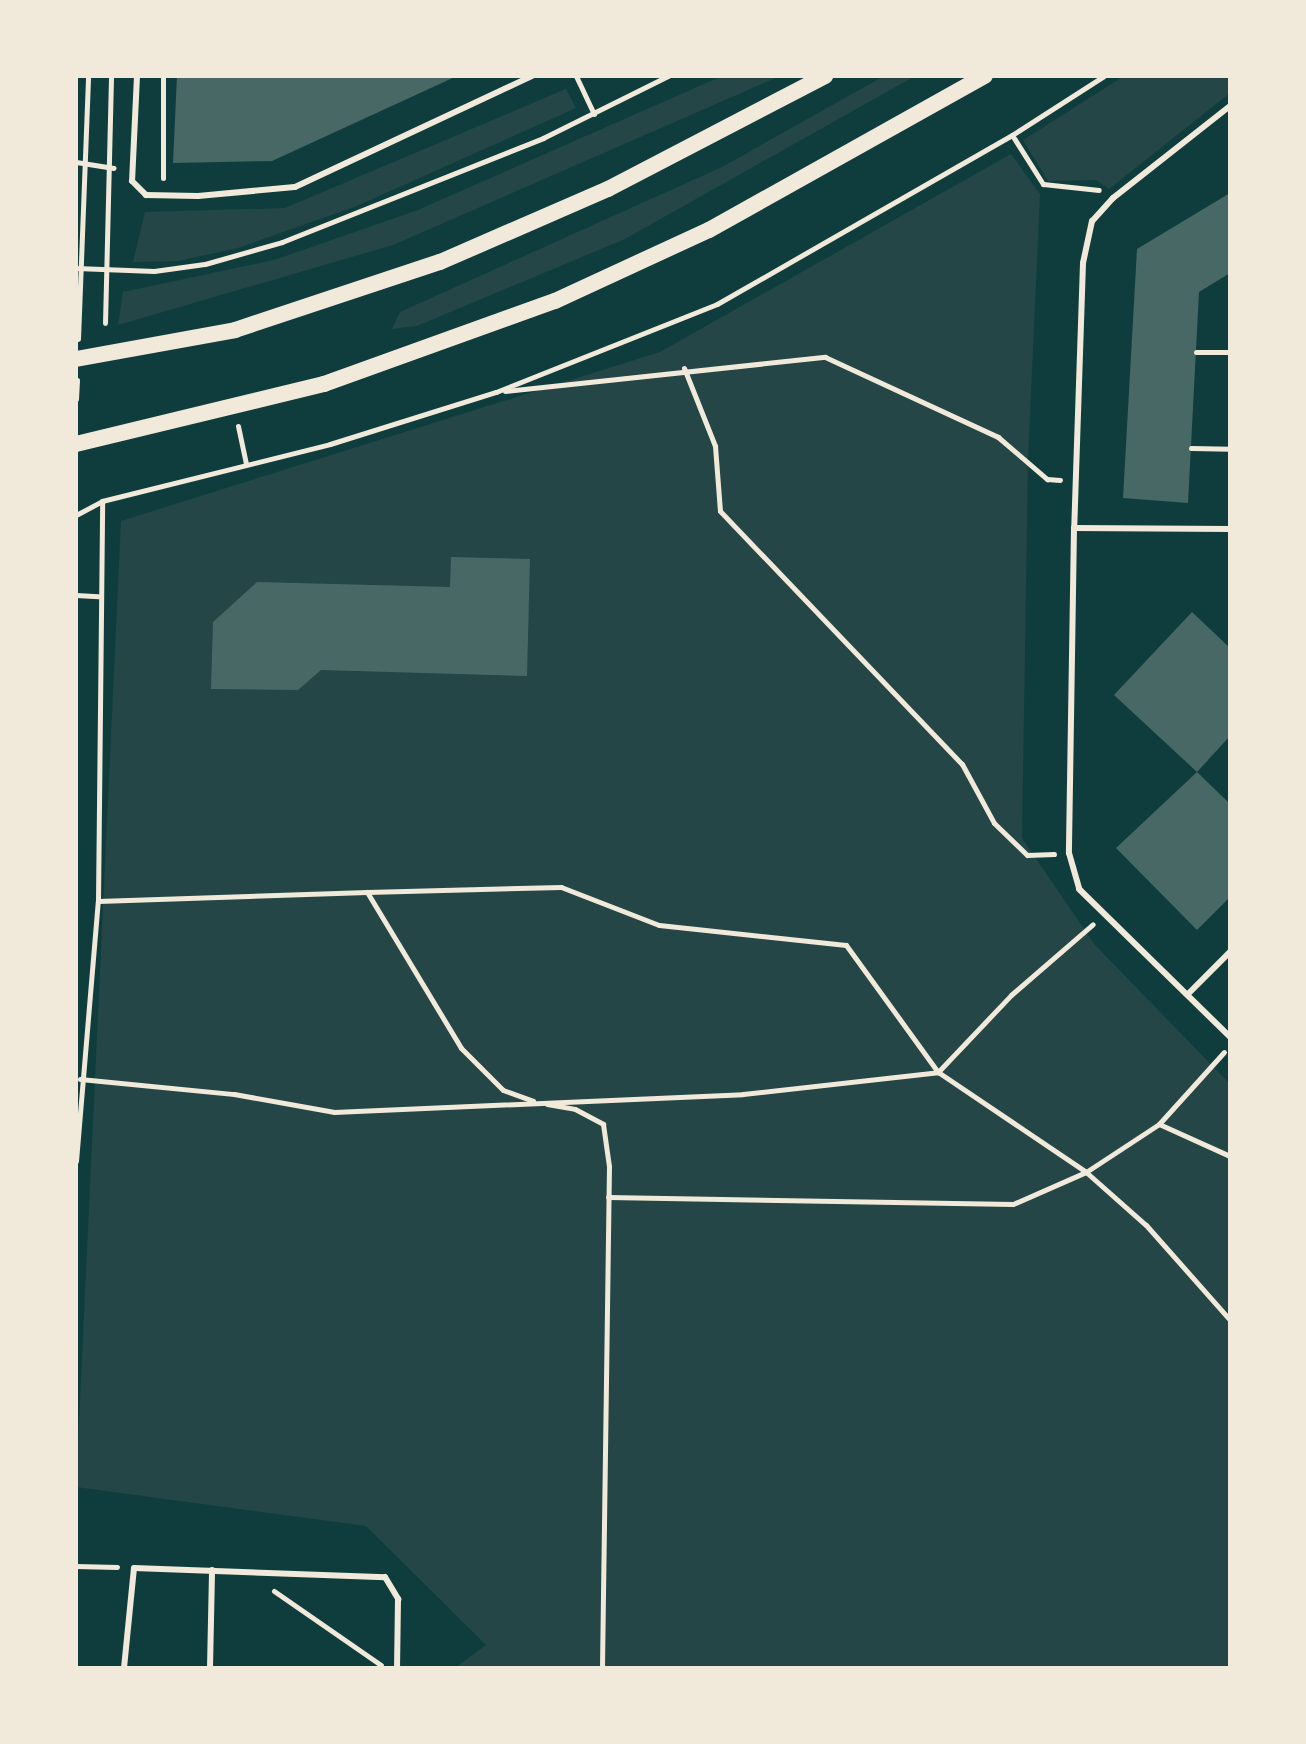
<!DOCTYPE html>
<html>
<head>
<meta charset="utf-8">
<style>
  body { margin:0 }
  #map { position:relative; width:1306px; height:1744px; overflow:hidden; background:#0f3d3e; font-family:Rubik,sans-serif }
  div>[style] { position:absolute }
  .green>* { inset:0; background:#244646 }
  .building>* { inset:0; background:#486865 }
  .path>* { height:5px; margin:-2.5px; padding:0 2.5px; transform-origin:2.5px; border-radius:2.5px; background:#f1e9da }
  .service>* { height:6px; margin:-3px; padding:0 3px; transform-origin:3px; border-radius:3px; background:#f1e9da }
  .secondary>* { height:16px; margin:-8px; padding:0 8px; transform-origin:8px; border-radius:8px; background:#f1e9da }
  span { translate:-50% -50%; white-space:nowrap; text-align:center; line-height:1.15; -webkit-text-stroke:8px #f1e9da; paint-order:stroke }
  .frame { position:absolute; inset:0; border:78px solid #f1e9da; pointer-events:none }
</style>
</head>
<body>
<div id="map">
  <div class="green">
    <div style="clip-path:polygon(722px 76px,780px 76px,393px 245px,118px 325px,123px 292px,274px 260px,418px 210px)"></div>
    <div style="clip-path:polygon(884px 76px,915px 76px,625px 239px,417px 326px,392px 329px,400px 312px,722px 167px)"></div>
    <div style="clip-path:polygon(1124px 76px,1230px 76px,1230px 93px,1109px 189px,1096px 180px,1048px 181px,1023px 140px)"></div>
    <div style="clip-path:polygon(566px 89px,576px 108px,357px 206px,238px 248px,178px 261px,133px 262px,145px 212px,285px 208px)"></div>
    <div style="clip-path:polygon(1011px 154px,1040px 194px,1028px 459px,1022px 838px,1095px 945px,1230px 1084px,1230px 1668px,455px 1668px,486px 1645px,366px 1526px,76px 1487px,121px 521px,660px 352px)"></div>
  </div>
  <div class="building">
    <div style="clip-path:polygon(177px 76px,457px 76px,272px 161px,173px 163px)"></div>
    <div style="clip-path:polygon(1230px 193px,1230px 273px,1199px 292px,1188px 503px,1123px 498px,1137px 249px)"></div>
    <div style="clip-path:polygon(451px 557px,530px 559px,527px 676px,321px 670px,298px 690px,211px 689px,213px 622px,257px 582px,450px 587px)"></div>
    <div style="clip-path:polygon(1192px 612px,1230px 648px,1230px 736px,1197px 772px,1114px 695px)"></div>
    <div style="clip-path:polygon(1197px 772px,1230px 804px,1230px 897px,1197px 930px,1116px 848px)"></div>
  </div>
  <div class="path">
    <div style="left:576px;top:76px;width:42px;rotate:64.7deg"></div>
    <div style="left:1012px;top:135px;width:58px;rotate:57.7deg"></div>
    <div style="left:1043px;top:184px;width:56px;rotate:6.1deg"></div>
    <div style="left:76px;top:162px;width:38px;rotate:9deg"></div>
    <div style="left:163px;top:178px;width:102px;rotate:-90deg"></div>
    <div style="left:76px;top:268px;width:78px;rotate:2.2deg"></div>
    <div style="left:154px;top:271px;width:51px;rotate:-7.8deg"></div>
    <div style="left:205px;top:264px;width:80px;rotate:-15.9deg"></div>
    <div style="left:282px;top:242px;width:281px;rotate:-21.7deg"></div>
    <div style="left:543px;top:138px;width:140px;rotate:-26.4deg"></div>
    <div style="left:105px;top:323px;width:247px;rotate:-88.6deg"></div>
    <div style="left:78px;top:339px;width:263px;rotate:-87.8deg"></div>
    <div style="left:1196px;top:352px;width:34px"></div>
    <div style="left:684px;top:368px;width:84px;rotate:68.3deg"></div>
    <div style="left:715px;top:446px;width:65px;rotate:85.6deg"></div>
    <div style="left:720px;top:511px;width:350px;rotate:46.3deg"></div>
    <div style="left:962px;top:764px;width:67px;rotate:61.5deg"></div>
    <div style="left:994px;top:823px;width:46px;rotate:44.1deg"></div>
    <div style="left:1027px;top:855px;width:27px;rotate:-2deg"></div>
    <div style="left:505px;top:391px;width:322px;rotate:-6.1deg"></div>
    <div style="left:825px;top:357px;width:191px;rotate:24.8deg"></div>
    <div style="left:998px;top:437px;width:65px;rotate:40.6deg"></div>
    <div style="left:1047px;top:479px;width:13px;rotate:4deg"></div>
    <div style="left:76px;top:399px;width:19px;rotate:-87deg"></div>
    <div style="left:238px;top:426px;width:39px;rotate:78deg"></div>
    <div style="left:1191px;top:448px;width:39px;rotate:1deg"></div>
    <div style="left:76px;top:515px;width:30px;rotate:-28deg"></div>
    <div style="left:102px;top:501px;width:235px;rotate:-14deg"></div>
    <div style="left:330px;top:444px;width:174px;rotate:-17.4deg"></div>
    <div style="left:496px;top:392px;width:238px;rotate:-21.7deg"></div>
    <div style="left:717px;top:304px;width:340px;rotate:-29.8deg"></div>
    <div style="left:1012px;top:135px;width:109px;rotate:-32.7deg"></div>
    <div style="left:76px;top:595px;width:22px;rotate:3deg"></div>
    <div style="left:367px;top:892px;width:194px;rotate:-1.5deg"></div>
    <div style="left:561px;top:887px;width:105px;rotate:21.2deg"></div>
    <div style="left:659px;top:925px;width:188px;rotate:6.1deg"></div>
    <div style="left:846px;top:945px;width:157px;rotate:54.1deg"></div>
    <div style="left:938px;top:1072px;width:106px;rotate:-46.5deg"></div>
    <div style="left:1011px;top:995px;width:108px;rotate:-40.9deg"></div>
    <div style="left:98px;top:901px;width:269px;rotate:-1.9deg"></div>
    <div style="left:367px;top:892px;width:182px;rotate:58.9deg"></div>
    <div style="left:461px;top:1048px;width:59px;rotate:45deg"></div>
    <div style="left:503px;top:1090px;width:32px;rotate:20deg"></div>
    <div style="left:80px;top:1079px;width:155px;rotate:5.6deg"></div>
    <div style="left:234px;top:1094px;width:102px;rotate:10.2deg"></div>
    <div style="left:334px;top:1112px;width:409px;rotate:-2.5deg"></div>
    <div style="left:743px;top:1094px;width:196px;rotate:-6.4deg"></div>
    <div style="left:938px;top:1072px;width:179px;rotate:34deg"></div>
    <div style="left:1086px;top:1172px;width:80px;rotate:41.5deg"></div>
    <div style="left:1146px;top:1225px;width:127px;rotate:48.5deg"></div>
    <div style="left:547px;top:1104px;width:28px;rotate:10deg"></div>
    <div style="left:575px;top:1109px;width:32px;rotate:28deg"></div>
    <div style="left:603px;top:1124px;width:42px;rotate:81.9deg"></div>
    <div style="left:609px;top:1166px;width:502px;rotate:90.8deg"></div>
    <div style="left:1159px;top:1124px;width:78px;rotate:24.3deg"></div>
    <div style="left:76px;top:1161px;width:261px;rotate:-85.2deg"></div>
    <div style="left:98px;top:901px;width:400px;rotate:-89.4deg"></div>
    <div style="left:608px;top:1197px;width:405px;rotate:1deg"></div>
    <div style="left:1013px;top:1204px;width:80px;rotate:-23.7deg"></div>
    <div style="left:1086px;top:1172px;width:87px;rotate:-33.3deg"></div>
    <div style="left:1159px;top:1124px;width:97px;rotate:-47.9deg"></div>
    <div style="left:76px;top:1566px;width:41px;rotate:1.4deg"></div>
    <div style="left:274px;top:1591px;width:130px;rotate:34.7deg"></div>
  </div>
  <div class="service">
    <div style="left:137px;top:76px;width:105px;rotate:92.7deg"></div>
    <div style="left:132px;top:181px;width:20px;rotate:45deg"></div>
    <div style="left:146px;top:195px;width:52px;rotate:1.1deg"></div>
    <div style="left:198px;top:196px;width:97px;rotate:-5.3deg"></div>
    <div style="left:295px;top:187px;width:262px;rotate:-25.1deg"></div>
    <div style="left:1230px;top:106px;width:149px;rotate:141.8deg"></div>
    <div style="left:1113px;top:198px;width:31px;rotate:132deg"></div>
    <div style="left:1092px;top:221px;width:43px;rotate:102.1deg"></div>
    <div style="left:1083px;top:263px;width:265px;rotate:91.9deg"></div>
    <div style="left:1074px;top:528px;width:156px;rotate:0.4deg"></div>
    <div style="left:1074px;top:528px;width:325px;rotate:90.9deg"></div>
    <div style="left:1069px;top:853px;width:37px;rotate:74deg"></div>
    <div style="left:1079px;top:889px;width:211px;rotate:44.4deg"></div>
    <div style="left:1189px;top:993px;width:58px;rotate:-45deg"></div>
    <div style="left:124px;top:1668px;width:100px;rotate:-84.3deg"></div>
    <div style="left:134px;top:1568px;width:251px;rotate:2.1deg"></div>
    <div style="left:385px;top:1577px;width:26px;rotate:59deg"></div>
    <div style="left:398px;top:1599px;width:69px;rotate:90.8deg"></div>
    <div style="left:210px;top:1668px;width:98px;rotate:-88.8deg"></div>
  </div>
  <div class="secondary">
    <div style="left:76px;top:359px;width:162px;rotate:-10.3deg"></div>
    <div style="left:235px;top:330px;width:216px;rotate:-18.4deg"></div>
    <div style="left:440px;top:262px;width:183px;rotate:-23.5deg"></div>
    <div style="left:608px;top:189px;width:245px;rotate:-27.5deg"></div>
    <div style="left:76px;top:444px;width:255px;rotate:-13.6deg"></div>
    <div style="left:324px;top:384px;width:245px;rotate:-19.8deg"></div>
    <div style="left:555px;top:301px;width:170px;rotate:-24.8deg"></div>
    <div style="left:709px;top:230px;width:316px;rotate:-29.2deg"></div>
  </div>
  <div class="frame"></div>
</div>
</body>
</html>
